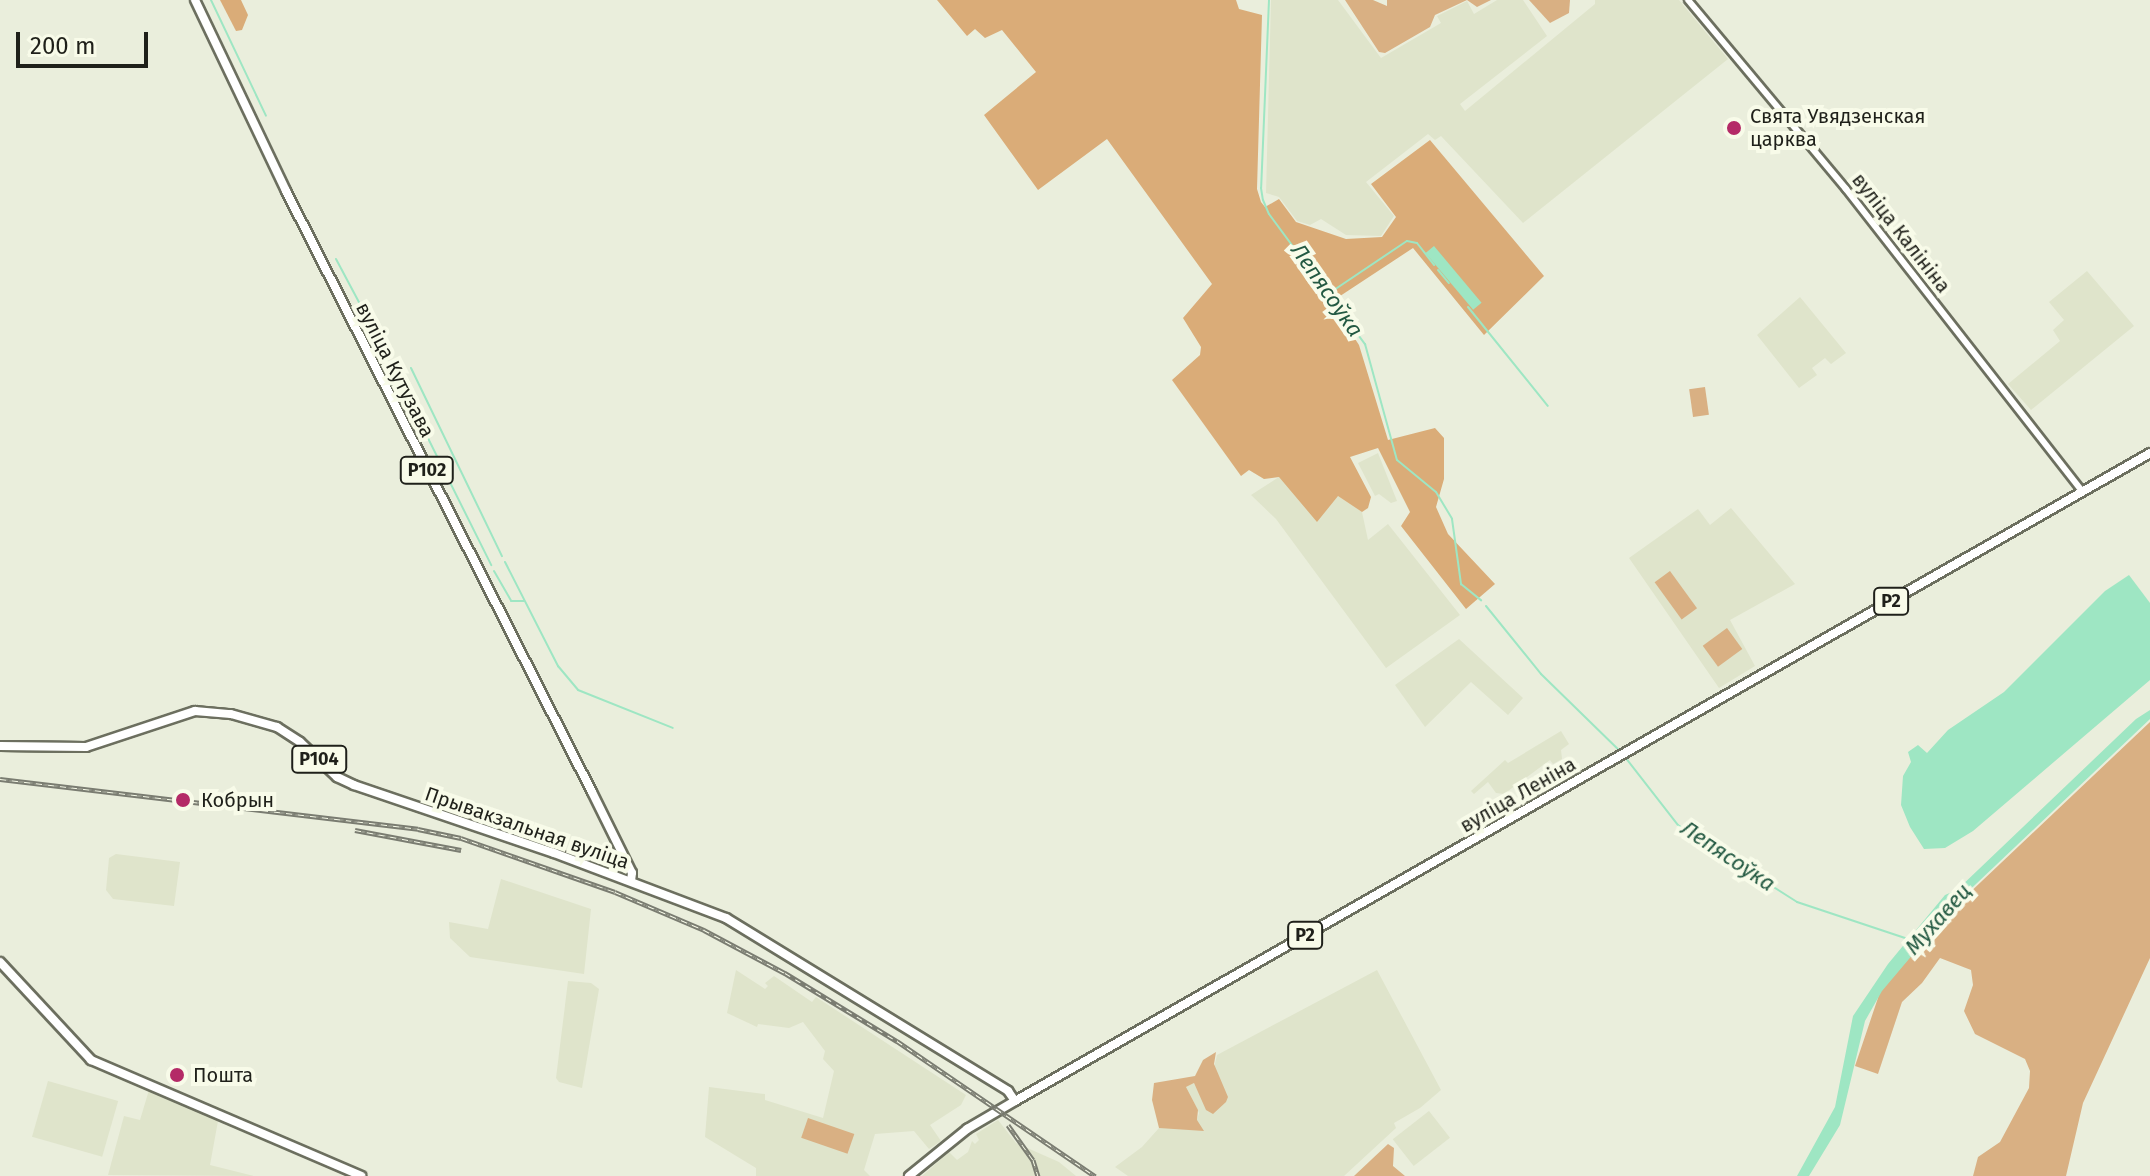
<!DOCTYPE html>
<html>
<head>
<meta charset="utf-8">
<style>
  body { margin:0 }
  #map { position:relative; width:2150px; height:1176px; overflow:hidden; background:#eaeedc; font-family:"Fira Sans",sans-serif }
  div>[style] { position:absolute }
  .built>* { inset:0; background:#dfe4cb; transform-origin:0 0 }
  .green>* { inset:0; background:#d9b083; transform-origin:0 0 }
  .forest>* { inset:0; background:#daac78 }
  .water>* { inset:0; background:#9ee6c3; transform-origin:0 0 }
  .stream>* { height:2px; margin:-1px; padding:0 1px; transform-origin:1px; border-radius:1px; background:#9ee6c3 }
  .roads { filter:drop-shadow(2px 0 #6c6f5f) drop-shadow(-2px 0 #6c6f5f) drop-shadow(0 2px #6c6f5f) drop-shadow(0 -2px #6c6f5f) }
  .minor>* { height:6px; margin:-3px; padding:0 3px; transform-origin:3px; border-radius:3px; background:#fff }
  .major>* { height:8px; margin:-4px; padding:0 4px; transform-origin:4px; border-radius:4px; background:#fff }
  .rail>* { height:5px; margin-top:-2.5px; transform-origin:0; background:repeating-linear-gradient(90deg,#f8fbe9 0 6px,#7a7c71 0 12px); box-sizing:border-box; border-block:2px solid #7a7c71 }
  .dots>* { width:22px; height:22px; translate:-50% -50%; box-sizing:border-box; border:4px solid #f8fbe9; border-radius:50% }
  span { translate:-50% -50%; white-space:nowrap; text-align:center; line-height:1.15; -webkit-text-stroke:8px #f8fbe9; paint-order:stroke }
  .shield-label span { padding:2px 6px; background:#f8fbe9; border:2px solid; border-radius:6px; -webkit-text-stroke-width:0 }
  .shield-label { font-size:18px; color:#1f201a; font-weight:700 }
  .poi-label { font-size:20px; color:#1f201a }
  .left { translate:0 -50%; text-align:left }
  .street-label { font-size:20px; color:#1f201a }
  .water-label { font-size:22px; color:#235942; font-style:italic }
  .scale { position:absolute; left:16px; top:32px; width:132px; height:36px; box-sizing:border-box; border:4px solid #1f201a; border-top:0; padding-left:10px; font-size:24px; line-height:28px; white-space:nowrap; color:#1f201a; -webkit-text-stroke:6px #f8fbe9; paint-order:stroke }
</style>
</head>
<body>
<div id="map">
  <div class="built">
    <div style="clip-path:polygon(1271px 0,1338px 0,1381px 58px,1441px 23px,1437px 16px,1467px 1px,1474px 14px,1497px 0,1523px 0,1547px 36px,1460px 104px,1465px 111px,1595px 4px,1595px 0,1679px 0,1728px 59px,1523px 223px,1441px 136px,1435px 140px,1428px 134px,1366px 182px,1394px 216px,1381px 236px,1346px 235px,1321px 219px,1310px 225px,1297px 221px,1279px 197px,1266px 193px)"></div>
    <div style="clip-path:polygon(2087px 271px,2134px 326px,2031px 410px,2008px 384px,2060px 341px,2053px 330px,2064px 320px,2049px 302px)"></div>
    <div style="clip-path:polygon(1800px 297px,1846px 353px,1831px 364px,1825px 358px,1812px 368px,1817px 375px,1799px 388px,1757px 335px)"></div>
    <div style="clip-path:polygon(1378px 453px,1397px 501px,1391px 503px,1379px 494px,1375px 496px,1358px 463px)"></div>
    <div style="clip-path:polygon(1279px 477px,1338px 496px,1362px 512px,1368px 540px,1388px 524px,1460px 615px,1386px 668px,1276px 519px,1251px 495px)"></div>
    <div style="clip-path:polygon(1731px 508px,1795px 584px,1730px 620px,1755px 666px,1719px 688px,1629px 558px,1698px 509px,1710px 525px)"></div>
    <div style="clip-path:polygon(1459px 639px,1523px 698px,1508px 715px,1471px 682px,1425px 727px,1395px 685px)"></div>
    <div style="clip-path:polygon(1561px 731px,1569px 744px,1561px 750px,1562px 759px,1553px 764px,1550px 760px,1504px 794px,1496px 793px,1488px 782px,1474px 794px,1471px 791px,1505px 760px,1508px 763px)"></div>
    <div style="clip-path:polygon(116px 854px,180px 862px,174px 906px,113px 899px,106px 890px,109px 858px)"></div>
    <div style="clip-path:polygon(501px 879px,591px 909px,584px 974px,470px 957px,450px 938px,449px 922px,488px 929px)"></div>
    <div style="clip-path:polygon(736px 970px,765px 989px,768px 986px,765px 983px,774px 976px,812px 1002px,816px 997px,966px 1095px,961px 1105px,930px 1125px,941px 1141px,929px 1149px,914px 1131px,875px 1134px,864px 1170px,870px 1176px,756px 1176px,756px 1168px,705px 1137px,709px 1087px,765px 1094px,765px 1100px,823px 1118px,834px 1071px,823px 1059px,825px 1051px,803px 1022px,789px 1028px,758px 1024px,757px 1027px,727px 1013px)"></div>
    <div style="clip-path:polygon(1377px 970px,1441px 1090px,1420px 1108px,1394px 1123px,1396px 1128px,1344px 1176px,1128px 1176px,1115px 1167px,1142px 1147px,1159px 1128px,1197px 1120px,1199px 1113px,1186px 1087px,1194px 1083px,1205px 1105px,1217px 1055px)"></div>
    <div style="clip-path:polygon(568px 981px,591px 983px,599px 989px,582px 1088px,559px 1082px,556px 1078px)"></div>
    <div style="left:48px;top:1081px;width:73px;height:58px;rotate:16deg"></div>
    <div style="clip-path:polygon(149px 1090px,218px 1121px,210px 1165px,254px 1176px,108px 1175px,124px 1116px,140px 1120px)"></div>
    <div style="left:1429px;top:1111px;width:34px;height:46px;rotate:52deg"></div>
    <div style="clip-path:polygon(998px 1120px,1016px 1143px,1059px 1162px,1076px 1176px,922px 1176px,949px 1152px,957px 1160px,968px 1152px,972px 1141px,975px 1144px,979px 1140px,976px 1134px)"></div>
  </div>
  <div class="green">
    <div style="clip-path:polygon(1345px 0,1373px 0,1387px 6px,1387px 0,1491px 0,1477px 7px,1467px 0,1435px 15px,1430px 27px,1385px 53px,1379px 52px)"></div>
    <div style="clip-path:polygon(1529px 0,1570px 0,1569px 13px,1550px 23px)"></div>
    <div style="left:1705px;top:387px;width:28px;height:16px;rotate:82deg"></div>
    <div style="left:1670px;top:571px;width:46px;height:19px;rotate:54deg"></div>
    <div style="left:1727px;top:628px;width:26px;height:30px;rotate:54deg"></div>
    <div style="clip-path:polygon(2150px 722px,2150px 958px,2083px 1103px,2066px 1176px,1973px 1176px,1978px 1157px,2000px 1142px,2029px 1088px,2030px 1071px,2025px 1059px,1975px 1034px,1964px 1011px,1973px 985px,1971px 970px,1940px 958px,1922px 983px,1902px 1002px,1878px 1074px,1855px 1066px,1880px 992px,1945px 916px)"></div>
    <div style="clip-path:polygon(1216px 1052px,1214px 1064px,1228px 1097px,1226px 1102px,1213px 1114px,1206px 1110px,1194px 1083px,1186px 1087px,1198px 1110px,1197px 1120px,1204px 1131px,1159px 1128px,1152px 1100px,1154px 1083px,1195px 1076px,1203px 1060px)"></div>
    <div style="left:808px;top:1118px;width:49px;height:21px;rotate:19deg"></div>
    <div style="clip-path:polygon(1388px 1144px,1394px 1148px,1393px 1166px,1405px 1176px,1354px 1176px)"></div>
  </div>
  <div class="forest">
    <div style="clip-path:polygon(220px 0,241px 0,248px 15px,242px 30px,236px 31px)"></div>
    <div style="clip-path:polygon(937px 0,1236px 0,1239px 9px,1262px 15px,1257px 189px,1261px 202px,1265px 207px,1279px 199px,1296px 222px,1346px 239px,1382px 237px,1396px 217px,1371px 184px,1430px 140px,1544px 276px,1484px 335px,1413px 248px,1331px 302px,1359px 345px,1388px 440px,1435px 428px,1444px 438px,1444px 479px,1436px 507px,1448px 534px,1495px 584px,1466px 609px,1401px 526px,1410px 512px,1378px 448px,1350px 457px,1371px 497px,1368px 508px,1362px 512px,1338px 496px,1317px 522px,1279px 477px,1264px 479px,1249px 470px,1241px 476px,1172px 380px,1200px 355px,1201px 347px,1183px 318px,1212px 284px,1107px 139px,1038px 190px,984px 115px,1036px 72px,1002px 30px,985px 38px,975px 29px,967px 36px)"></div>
  </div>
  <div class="water">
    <div style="left:1434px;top:246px;width:74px;height:11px;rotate:50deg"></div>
    <div style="clip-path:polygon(2129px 575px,2150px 603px,2150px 680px,1973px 831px,1945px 848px,1924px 849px,1910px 827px,1901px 805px,1903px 776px,1911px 762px,1908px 752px,1918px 745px,1927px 753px,1948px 730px,2004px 692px,2105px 591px)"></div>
    <div style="clip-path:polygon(2150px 710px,2150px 719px,1957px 902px,1882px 991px,1865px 1021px,1840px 1125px,1809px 1176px,1797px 1176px,1835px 1107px,1853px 1016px,1888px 964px,1945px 895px,1957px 890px,2136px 719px)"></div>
  </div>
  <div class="stream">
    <div style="left:211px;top:0;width:128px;rotate:64.6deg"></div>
    <div style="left:1269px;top:0;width:188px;rotate:92.4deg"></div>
    <div style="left:1261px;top:188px;width:12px;rotate:81deg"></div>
    <div style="left:1263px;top:200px;width:15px;rotate:67deg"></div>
    <div style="left:1269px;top:214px;width:162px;rotate:53.6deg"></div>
    <div style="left:1365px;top:344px;width:120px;rotate:74.6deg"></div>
    <div style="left:1397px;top:460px;width:50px;rotate:39.4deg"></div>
    <div style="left:1436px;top:492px;width:31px;rotate:59deg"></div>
    <div style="left:1452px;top:519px;width:66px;rotate:82.1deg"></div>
    <div style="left:1461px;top:584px;width:26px;rotate:39deg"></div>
    <div style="left:336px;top:259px;width:104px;rotate:62deg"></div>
    <div style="left:1438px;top:270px;width:17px;rotate:50deg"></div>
    <div style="left:1328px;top:294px;width:95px;rotate:-33.9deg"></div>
    <div style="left:1407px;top:241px;width:10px;rotate:11deg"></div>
    <div style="left:1417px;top:243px;width:28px;rotate:52deg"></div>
    <div style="left:1468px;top:307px;width:127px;rotate:51.1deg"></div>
    <div style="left:390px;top:362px;width:227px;rotate:63.5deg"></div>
    <div style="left:411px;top:368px;width:209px;rotate:64.2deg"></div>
    <div style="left:505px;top:562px;width:117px;rotate:63deg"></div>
    <div style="left:558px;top:666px;width:31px;rotate:50deg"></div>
    <div style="left:578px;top:690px;width:102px;rotate:21.8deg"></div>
    <div style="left:494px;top:571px;width:34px;rotate:60deg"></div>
    <div style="left:511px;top:601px;width:13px"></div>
    <div style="left:1486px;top:606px;width:87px;rotate:51deg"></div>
    <div style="left:1541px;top:674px;width:112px;rotate:44.3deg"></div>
    <div style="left:1625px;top:757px;width:86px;rotate:52.1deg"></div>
    <div style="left:1678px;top:825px;width:34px;rotate:34deg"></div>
    <div style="left:1706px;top:844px;width:108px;rotate:32.5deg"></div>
    <div style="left:1797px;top:902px;width:117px;rotate:18.4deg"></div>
  </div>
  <div class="roads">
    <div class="minor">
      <div style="left:1688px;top:0;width:246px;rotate:50.1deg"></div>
      <div style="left:1846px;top:189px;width:383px;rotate:52deg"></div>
    </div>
    <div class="major">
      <div style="left:195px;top:0;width:212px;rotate:64.5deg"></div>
      <div style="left:286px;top:191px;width:674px;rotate:63.02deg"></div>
      <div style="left:592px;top:792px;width:90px;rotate:63.7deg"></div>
      <div style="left:632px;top:873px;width:8px;rotate:97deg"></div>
      <div style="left:0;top:746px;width:86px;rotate:0.7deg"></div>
      <div style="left:86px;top:747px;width:115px;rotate:-18.3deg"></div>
      <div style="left:195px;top:711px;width:36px;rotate:5deg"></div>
      <div style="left:231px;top:714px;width:48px;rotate:15.8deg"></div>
      <div style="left:277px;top:727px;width:27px;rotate:33deg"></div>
      <div style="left:300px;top:742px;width:51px;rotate:43.4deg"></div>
      <div style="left:337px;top:777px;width:19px;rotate:25deg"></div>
      <div style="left:354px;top:785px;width:211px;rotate:18.8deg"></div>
      <div style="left:554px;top:853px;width:184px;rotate:20.7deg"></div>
      <div style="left:726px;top:918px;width:331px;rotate:31.5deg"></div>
      <div style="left:1008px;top:1091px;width:12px;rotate:55deg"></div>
      <div style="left:0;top:962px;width:134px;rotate:47.1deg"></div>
      <div style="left:91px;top:1060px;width:294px;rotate:23.2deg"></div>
      <div style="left:909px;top:1176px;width:75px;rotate:-39deg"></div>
      <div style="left:967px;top:1129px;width:56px;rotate:-30.3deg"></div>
      <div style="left:1015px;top:1101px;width:1307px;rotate:-29.72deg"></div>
    </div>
  </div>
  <div class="rail">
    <div style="left:0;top:779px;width:421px;rotate:6.8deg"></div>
    <div style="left:418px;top:829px;width:44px;rotate:11.8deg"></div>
    <div style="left:461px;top:838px;width:163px;rotate:19.3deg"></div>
    <div style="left:615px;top:892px;width:97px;rotate:23.1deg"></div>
    <div style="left:704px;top:930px;width:92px;rotate:28deg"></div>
    <div style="left:785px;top:973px;width:131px;rotate:31.3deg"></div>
    <div style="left:897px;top:1041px;width:240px;rotate:34.3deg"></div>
    <div style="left:355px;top:830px;width:108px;rotate:10.7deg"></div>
    <div style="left:1008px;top:1125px;width:43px;rotate:54.5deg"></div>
    <div style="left:1033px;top:1160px;width:17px;rotate:73deg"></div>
  </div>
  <div class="dots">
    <div style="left:1734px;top:128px;background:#b42a67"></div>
    <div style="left:183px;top:800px;background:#b42a67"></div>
    <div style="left:177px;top:1075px;background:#b42a67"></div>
  </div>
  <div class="shield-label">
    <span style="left:427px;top:470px">Р102</span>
    <span style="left:1891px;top:601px">Р2</span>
    <span style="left:319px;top:759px">Р104</span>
    <span style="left:1305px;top:935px">Р2</span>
  </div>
  <div class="poi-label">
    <span class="left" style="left:1750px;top:128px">Свята Увядзенская<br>царква</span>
    <span class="left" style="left:201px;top:800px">Кобрын</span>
    <span class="left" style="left:193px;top:1075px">Пошта</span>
  </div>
  <div class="street-label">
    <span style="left:1901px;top:233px;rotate:52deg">вуліца Калініна</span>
    <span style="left:395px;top:370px;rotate:63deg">вуліца Кутузава</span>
    <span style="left:1518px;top:795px;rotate:-30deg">вуліца Леніна</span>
    <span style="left:527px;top:828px;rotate:19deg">Прывакзальная вуліца</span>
  </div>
  <div class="water-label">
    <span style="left:1327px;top:290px;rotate:55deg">Лепясоўка</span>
    <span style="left:1728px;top:856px;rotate:34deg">Лепясоўка</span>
    <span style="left:1938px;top:919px;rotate:-48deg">Мухавец</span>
  </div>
  <div class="scale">200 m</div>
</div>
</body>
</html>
